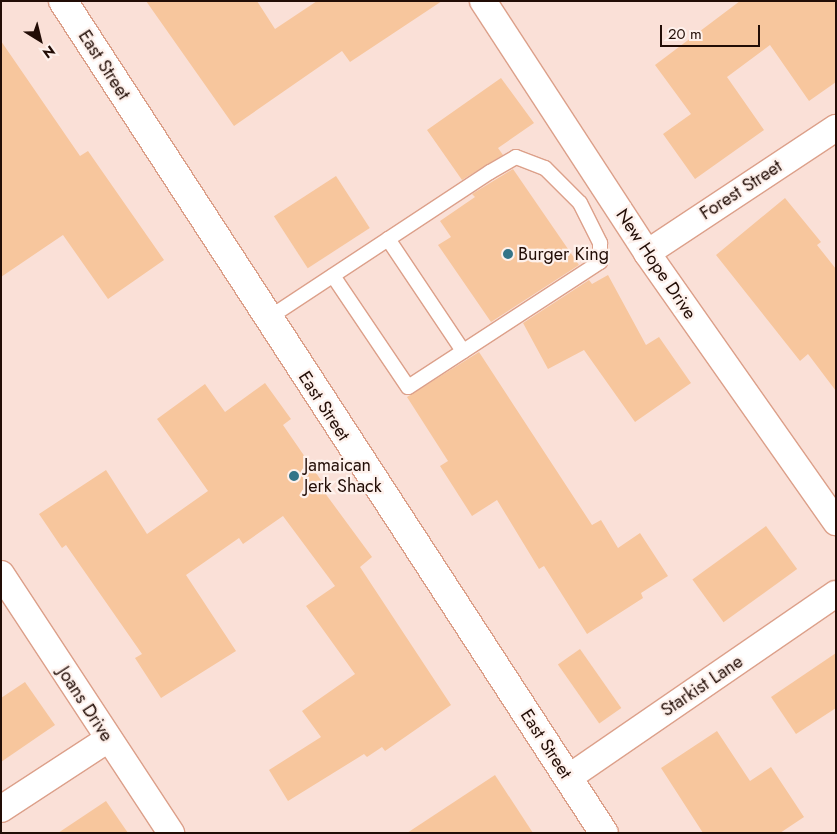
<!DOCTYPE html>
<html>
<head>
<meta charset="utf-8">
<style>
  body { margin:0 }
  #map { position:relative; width:837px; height:834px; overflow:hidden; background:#fae0d7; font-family:Jost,sans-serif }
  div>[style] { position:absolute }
  .building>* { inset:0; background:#f7c69d; transform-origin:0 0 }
  .roads { filter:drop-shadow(1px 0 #dca08a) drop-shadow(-1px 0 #dca08a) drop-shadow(0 1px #dca08a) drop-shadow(0 -1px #dca08a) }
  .service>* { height:14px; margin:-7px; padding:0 7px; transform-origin:7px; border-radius:7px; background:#fff }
  .minor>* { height:26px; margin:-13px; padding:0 13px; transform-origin:13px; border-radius:13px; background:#fff }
  .secondary>* { height:28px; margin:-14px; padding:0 14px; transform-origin:14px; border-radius:14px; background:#fff }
  .dots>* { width:14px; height:14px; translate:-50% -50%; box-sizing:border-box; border:2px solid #fef1ec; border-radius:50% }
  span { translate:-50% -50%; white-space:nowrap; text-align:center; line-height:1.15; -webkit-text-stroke:4.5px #fef1ec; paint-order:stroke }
  .street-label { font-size:18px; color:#220d06 }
  .poi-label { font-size:18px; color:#220d06 }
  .left { translate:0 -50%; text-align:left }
  .frame { position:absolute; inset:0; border:2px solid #220d06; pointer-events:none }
  .north { position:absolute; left:15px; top:15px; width:50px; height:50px; -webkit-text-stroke:4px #fef1ec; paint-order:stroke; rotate:144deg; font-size:14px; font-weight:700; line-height:20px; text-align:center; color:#220d06 }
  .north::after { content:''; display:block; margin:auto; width:18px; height:22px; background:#220d06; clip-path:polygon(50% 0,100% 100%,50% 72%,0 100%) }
  .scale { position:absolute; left:660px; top:25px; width:100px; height:22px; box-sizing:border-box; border:2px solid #220d06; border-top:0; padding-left:6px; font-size:15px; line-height:18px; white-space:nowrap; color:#220d06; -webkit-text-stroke:4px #fef1ec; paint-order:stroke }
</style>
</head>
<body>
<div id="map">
  <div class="building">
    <div style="clip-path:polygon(146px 1px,257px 1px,275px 29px,317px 1px,442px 1px,350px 62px,342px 51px,234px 126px)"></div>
    <div style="clip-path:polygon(740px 1px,836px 1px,836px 82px,809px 101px,770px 45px,727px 77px,764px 130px,695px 179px,663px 134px,691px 114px,655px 65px)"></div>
    <div style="clip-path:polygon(1px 41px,80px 156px,88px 151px,164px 260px,108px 299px,63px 235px,1px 277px)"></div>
    <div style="clip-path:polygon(501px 78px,534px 123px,498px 148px,503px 155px,462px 180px,427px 130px)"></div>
    <div style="clip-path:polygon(513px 169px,579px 265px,491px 322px,438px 245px,451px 237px,440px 221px,475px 197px,472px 194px)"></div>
    <div style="left:336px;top:176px;width:62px;height:74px;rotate:57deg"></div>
    <div style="clip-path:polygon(785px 198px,821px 242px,817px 245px,836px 269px,836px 391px,808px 354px,800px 361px,716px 255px)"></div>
    <div style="clip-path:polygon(608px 275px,646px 345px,659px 337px,691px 383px,635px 422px,584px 350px,548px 369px,523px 323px,589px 280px,592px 284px)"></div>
    <div style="clip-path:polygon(479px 352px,592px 525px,601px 520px,618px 548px,640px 533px,668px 576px,641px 593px,643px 598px,587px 634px,544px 566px,539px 569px,497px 500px,472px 516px,440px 466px,448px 461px,407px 397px)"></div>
    <div style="clip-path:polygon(265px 383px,291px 419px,283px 425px,325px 486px,322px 489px,372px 557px,360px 567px,451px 705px,385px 751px,382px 747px,367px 757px,364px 754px,288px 801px,269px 770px,321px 737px,302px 711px,355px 674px,306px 606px,335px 586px,283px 516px,243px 544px,239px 538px,186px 575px,236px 651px,161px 698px,135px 658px,142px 654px,66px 545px,62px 548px,39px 514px,106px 470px,147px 534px,208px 491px,157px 419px,205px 384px,225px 412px)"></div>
    <div style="left:766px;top:526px;width:53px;height:91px;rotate:54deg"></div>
    <div style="left:580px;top:649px;width:72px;height:27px;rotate:55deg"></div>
    <div style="clip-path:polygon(836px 653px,836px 708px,796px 734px,771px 697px)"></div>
    <div style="clip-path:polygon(25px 682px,55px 725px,1px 762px,1px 698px)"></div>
    <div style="clip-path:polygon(717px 731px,750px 781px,771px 767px,804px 817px,780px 833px,703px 833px,661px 768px)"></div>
    <div style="clip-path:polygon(495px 775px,533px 833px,407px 833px)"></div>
    <div style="clip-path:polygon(106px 801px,128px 833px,58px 833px)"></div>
  </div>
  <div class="roads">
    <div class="service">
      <div style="left:388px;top:239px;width:135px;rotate:56.2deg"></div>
      <div style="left:267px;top:319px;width:267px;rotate:-33.4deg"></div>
      <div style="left:490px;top:172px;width:30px;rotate:-30deg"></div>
      <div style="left:516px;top:157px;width:31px;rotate:21deg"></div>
      <div style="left:545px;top:168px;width:49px;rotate:45deg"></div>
      <div style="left:580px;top:203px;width:45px;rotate:63.4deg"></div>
      <div style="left:600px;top:243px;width:19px;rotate:90deg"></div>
      <div style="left:600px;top:262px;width:229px;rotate:146.9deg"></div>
      <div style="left:408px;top:387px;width:134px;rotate:-124deg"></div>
    </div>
    <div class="minor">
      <div style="left:483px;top:1px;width:301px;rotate:56.9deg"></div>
      <div style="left:647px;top:253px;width:329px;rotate:54.9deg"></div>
      <div style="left:647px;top:253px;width:227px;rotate:-33.5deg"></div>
      <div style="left:1px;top:574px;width:310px;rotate:56.7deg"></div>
      <div style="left:568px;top:778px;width:325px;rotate:-34.5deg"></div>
      <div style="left:1px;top:809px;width:126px;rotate:-33.1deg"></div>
    </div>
    <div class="secondary">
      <div style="left:63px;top:1px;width:992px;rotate:56.97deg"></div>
    </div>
  </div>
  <div class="dots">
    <div style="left:508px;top:254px;background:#347488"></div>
    <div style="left:294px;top:476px;background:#347488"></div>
  </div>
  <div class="street-label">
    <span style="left:104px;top:65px;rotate:57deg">East Street</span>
    <span style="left:741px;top:190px;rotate:-33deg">Forest Street</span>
    <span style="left:656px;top:264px;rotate:56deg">New Hope Drive</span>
    <span style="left:324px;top:406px;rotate:57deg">East Street</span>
    <span style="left:702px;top:686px;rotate:-34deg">Starkist Lane</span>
    <span style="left:85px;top:704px;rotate:57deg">Joans Drive</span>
    <span style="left:546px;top:744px;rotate:57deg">East Street</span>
  </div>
  <div class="poi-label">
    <span class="left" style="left:518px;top:254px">Burger King</span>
    <span class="left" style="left:304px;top:476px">Jamaican<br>Jerk Shack</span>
  </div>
  <div class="frame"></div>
  <div class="north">N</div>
  <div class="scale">20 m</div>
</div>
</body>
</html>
